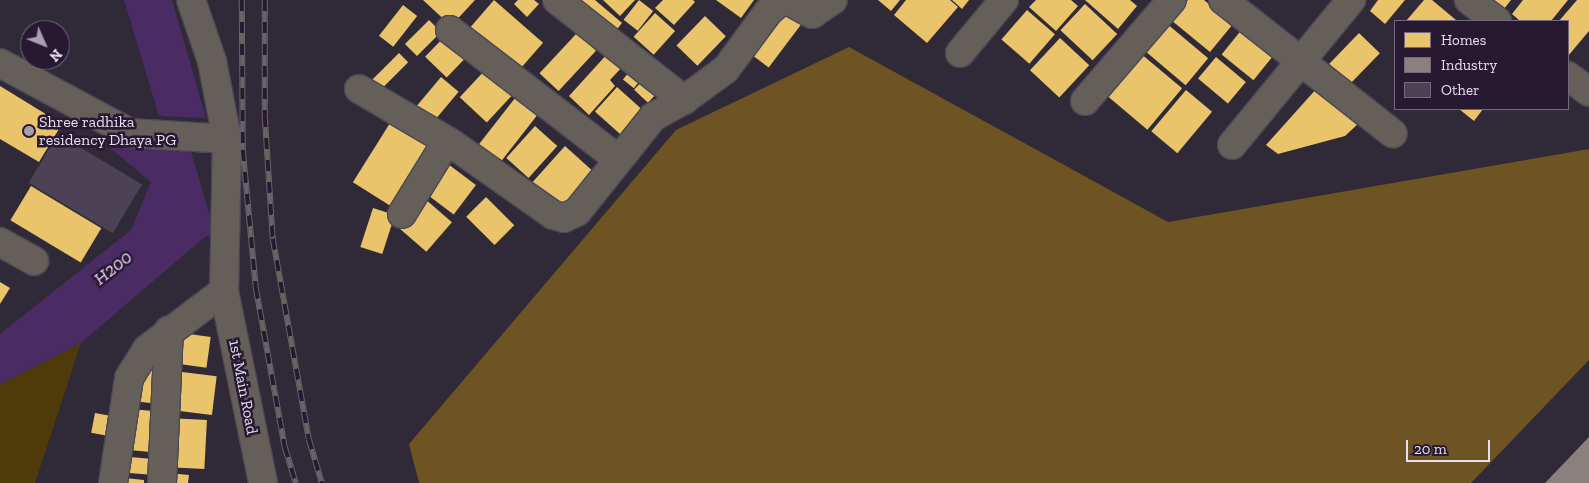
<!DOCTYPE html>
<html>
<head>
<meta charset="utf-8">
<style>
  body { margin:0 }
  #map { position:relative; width:1589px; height:483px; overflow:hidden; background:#302937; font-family:"Zilla Slab",serif }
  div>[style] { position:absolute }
  .green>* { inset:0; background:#4f3a0a }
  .forest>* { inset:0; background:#6d5422 }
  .water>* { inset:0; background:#4a2b63 }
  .homes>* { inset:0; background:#e9c46a; transform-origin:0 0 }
  .industry>* { inset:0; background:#8a817c }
  .building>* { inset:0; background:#4c4255; transform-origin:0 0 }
  .roads { filter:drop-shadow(1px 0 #4d4754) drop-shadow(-1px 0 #4d4754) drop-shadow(0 1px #4d4754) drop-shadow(0 -1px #4d4754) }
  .minor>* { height:28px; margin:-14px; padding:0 14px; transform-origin:14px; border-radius:14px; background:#645f59 }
  .rail>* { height:5.5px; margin-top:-2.75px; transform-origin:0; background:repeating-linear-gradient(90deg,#271932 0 11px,#686364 0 22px); box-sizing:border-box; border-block:1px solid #686364 }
  .dots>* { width:14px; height:14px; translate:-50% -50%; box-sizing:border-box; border:2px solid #271932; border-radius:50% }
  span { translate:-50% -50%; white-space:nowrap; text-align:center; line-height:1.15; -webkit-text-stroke:5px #271932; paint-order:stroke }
  .poi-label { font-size:16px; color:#e7deef }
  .left { translate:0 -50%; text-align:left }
  .street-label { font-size:16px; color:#e7deef }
  .water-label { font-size:18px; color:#e8d4f9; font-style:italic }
  .legend { position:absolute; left:1394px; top:20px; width:175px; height:90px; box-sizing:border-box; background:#271932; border:1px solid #74687e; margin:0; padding:6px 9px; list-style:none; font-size:15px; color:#e7deef }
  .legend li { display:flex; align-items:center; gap:10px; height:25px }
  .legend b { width:25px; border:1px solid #74687e }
  .north { position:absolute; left:20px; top:20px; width:50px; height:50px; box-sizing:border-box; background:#271932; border:1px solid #74687e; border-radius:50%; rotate:134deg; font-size:14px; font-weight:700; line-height:20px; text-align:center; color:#e7deef }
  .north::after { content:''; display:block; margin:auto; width:18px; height:22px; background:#a79faf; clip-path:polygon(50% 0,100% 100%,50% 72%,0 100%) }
  .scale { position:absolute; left:1406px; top:440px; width:84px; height:22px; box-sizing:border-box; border:2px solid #e7deef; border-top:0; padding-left:6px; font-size:15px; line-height:18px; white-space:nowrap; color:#e7deef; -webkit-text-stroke:4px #271932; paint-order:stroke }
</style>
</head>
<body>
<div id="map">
  <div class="green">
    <div style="clip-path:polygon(81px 343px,35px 483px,0 483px,0 384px)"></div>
  </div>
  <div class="forest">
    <div style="clip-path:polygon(849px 47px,1168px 222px,1589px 149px,1589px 360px,1471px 483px,419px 483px,409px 444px,676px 130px)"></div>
  </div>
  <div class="water">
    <div style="clip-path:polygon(124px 0,172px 0,206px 118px,159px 116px)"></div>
    <div style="clip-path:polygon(110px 148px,190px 148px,216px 237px,206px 236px,81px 343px,0 384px,0 334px,131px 230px,151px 182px)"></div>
  </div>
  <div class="homes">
    <div style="clip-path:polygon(423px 0,475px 0,451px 26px)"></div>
    <div style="left:494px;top:0;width:65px;height:38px;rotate:41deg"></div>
    <div style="clip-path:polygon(518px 0,534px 0,539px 4px,527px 17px,514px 4px)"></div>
    <div style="clip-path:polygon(563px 0,595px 0,622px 23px,609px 39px)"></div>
    <div style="clip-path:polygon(603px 0,635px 0,620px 16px)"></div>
    <div style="left:639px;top:0;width:18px;height:25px;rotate:38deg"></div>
    <div style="clip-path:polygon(663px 0,693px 0,695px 2px,674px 25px,655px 8px)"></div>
    <div style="clip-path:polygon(716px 0,754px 0,741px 18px)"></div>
    <div style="clip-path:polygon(878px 0,900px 0,891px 11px)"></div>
    <div style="clip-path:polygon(906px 0,950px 0,958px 7px,927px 43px,894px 15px)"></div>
    <div style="clip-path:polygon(952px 0,969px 0,962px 9px)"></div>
    <div style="clip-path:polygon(1036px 0,1071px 0,1078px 6px,1056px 31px,1029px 7px)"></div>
    <div style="clip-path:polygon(1085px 0,1130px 0,1137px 6px,1118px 29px)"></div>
    <div style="clip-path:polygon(1188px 0,1204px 0,1233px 24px,1210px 52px,1171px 20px)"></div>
    <div style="clip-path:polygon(1378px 0,1405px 0,1385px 24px,1370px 11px)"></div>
    <div style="clip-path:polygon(1424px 0,1432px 0,1456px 20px,1406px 21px)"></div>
    <div style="clip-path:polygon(1494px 0,1511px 0,1504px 9px)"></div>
    <div style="clip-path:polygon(1523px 0,1568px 0,1551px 21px,1520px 21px,1512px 14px)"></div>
    <div style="clip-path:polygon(1577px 0,1589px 0,1589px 31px,1568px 56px,1568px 21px,1559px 21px)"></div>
    <div style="left:1085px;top:4px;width:44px;height:36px;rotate:43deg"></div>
    <div style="left:403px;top:5px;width:18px;height:39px;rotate:38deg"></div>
    <div style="left:790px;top:6px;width:20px;height:62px;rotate:37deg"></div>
    <div style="left:1027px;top:10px;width:37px;height:39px;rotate:41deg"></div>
    <div style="left:655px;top:13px;width:27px;height:32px;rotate:42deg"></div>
    <div style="left:705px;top:16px;width:29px;height:41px;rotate:44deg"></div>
    <div style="left:429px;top:20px;width:17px;height:34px;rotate:45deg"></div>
    <div style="left:1166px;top:23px;width:55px;height:35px;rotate:40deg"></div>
    <div style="left:1243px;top:28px;width:41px;height:34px;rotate:39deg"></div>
    <div style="left:448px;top:33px;width:30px;height:33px;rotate:44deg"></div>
    <div style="left:577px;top:33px;width:26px;height:55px;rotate:43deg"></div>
    <div style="left:1359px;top:33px;width:29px;height:43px;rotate:44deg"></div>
    <div style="left:1060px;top:38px;width:40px;height:44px;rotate:43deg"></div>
    <div style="clip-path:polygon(609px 52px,624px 65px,610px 80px,615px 86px,589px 115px,569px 96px)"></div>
    <div style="left:399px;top:53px;width:13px;height:40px;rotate:45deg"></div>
    <div style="left:1140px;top:53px;width:55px;height:54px;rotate:40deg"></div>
    <div style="left:1216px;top:57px;width:39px;height:28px;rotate:40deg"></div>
    <div style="left:633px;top:67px;width:14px;height:16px;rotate:39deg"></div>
    <div style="left:487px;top:68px;width:37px;height:40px;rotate:43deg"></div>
    <div style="left:441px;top:77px;width:23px;height:45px;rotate:40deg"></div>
    <div style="left:645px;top:78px;width:19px;height:16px;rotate:43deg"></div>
    <div style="clip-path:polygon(0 86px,62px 124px,39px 162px,0 139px)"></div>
    <div style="left:617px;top:87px;width:36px;height:33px;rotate:42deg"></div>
    <div style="clip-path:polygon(1318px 87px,1359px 123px,1345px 136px,1278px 154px,1266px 145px)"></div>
    <div style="left:1186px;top:90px;width:34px;height:54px;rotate:40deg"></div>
    <div style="left:519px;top:93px;width:28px;height:73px;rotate:38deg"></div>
    <div style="clip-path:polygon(1459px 109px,1483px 109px,1474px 121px)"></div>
    <div style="left:390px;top:123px;width:51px;height:70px;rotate:32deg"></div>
    <div style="left:535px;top:126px;width:30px;height:43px;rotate:42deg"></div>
    <div style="left:565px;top:146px;width:38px;height:50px;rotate:42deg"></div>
    <div style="left:448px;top:164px;width:35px;height:37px;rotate:37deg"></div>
    <div style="left:31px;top:186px;width:82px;height:40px;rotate:31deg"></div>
    <div style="left:486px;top:197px;width:40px;height:28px;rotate:45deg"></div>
    <div style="left:424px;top:198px;width:37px;height:39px;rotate:41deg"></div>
    <div style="left:373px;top:208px;width:23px;height:41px;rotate:18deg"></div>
    <div style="clip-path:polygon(0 282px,10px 288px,0 304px)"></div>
    <div style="left:182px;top:333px;width:29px;height:31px;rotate:8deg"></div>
    <div style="left:144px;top:365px;width:17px;height:37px;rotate:7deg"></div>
    <div style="left:174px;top:371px;width:43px;height:39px;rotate:7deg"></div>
    <div style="left:130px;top:409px;width:32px;height:41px;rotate:5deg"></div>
    <div style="left:95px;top:413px;width:15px;height:20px;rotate:11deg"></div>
    <div style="left:168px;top:418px;width:39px;height:49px;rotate:3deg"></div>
    <div style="left:119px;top:456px;width:42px;height:16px;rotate:5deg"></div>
    <div style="clip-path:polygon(169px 473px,189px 475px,188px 483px,168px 483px)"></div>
    <div style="clip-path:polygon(125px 478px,144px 480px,144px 483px,124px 483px)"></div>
  </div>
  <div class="industry">
    <div style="clip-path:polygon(1589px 437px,1589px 483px,1545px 483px)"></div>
  </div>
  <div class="building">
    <div style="left:58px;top:134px;width:98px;height:57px;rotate:31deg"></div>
  </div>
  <div class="roads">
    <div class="minor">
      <div style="left:191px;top:0;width:65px;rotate:71deg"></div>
      <div style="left:212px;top:61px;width:79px;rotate:79.1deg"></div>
      <div style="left:227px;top:139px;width:152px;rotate:91.1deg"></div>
      <div style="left:224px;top:291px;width:196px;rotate:78.5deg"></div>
      <div style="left:557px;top:0;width:162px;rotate:38.2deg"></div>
      <div style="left:787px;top:0;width:29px;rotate:29deg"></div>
      <div style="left:812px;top:14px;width:25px;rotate:-34deg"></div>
      <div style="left:1223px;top:0;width:216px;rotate:38.2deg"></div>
      <div style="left:1469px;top:0;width:35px;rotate:37deg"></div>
      <div style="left:450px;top:30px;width:212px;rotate:37.5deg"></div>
      <div style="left:960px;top:53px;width:69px;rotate:-50.3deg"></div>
      <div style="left:0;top:63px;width:148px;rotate:28.3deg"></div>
      <div style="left:130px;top:133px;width:97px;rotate:3.5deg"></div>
      <div style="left:1568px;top:76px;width:26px;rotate:37deg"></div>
      <div style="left:359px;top:89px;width:107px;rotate:30.4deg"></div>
      <div style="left:451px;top:143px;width:125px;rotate:35.2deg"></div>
      <div style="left:553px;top:215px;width:11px;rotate:15deg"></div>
      <div style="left:564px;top:218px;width:14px;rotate:-25deg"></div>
      <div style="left:577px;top:212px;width:122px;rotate:-51.3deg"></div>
      <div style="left:653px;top:117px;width:35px;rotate:-29deg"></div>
      <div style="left:684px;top:100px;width:52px;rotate:-36.4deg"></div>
      <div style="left:726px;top:69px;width:71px;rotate:-53.6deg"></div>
      <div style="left:768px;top:12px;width:18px;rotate:-41deg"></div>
      <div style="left:1085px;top:101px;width:133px;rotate:-49.3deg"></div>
      <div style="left:1232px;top:145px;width:188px;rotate:-50.6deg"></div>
      <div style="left:402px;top:214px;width:86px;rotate:-58.3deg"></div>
      <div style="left:0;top:242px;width:39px;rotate:29deg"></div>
      <div style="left:113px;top:483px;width:106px;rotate:-81.3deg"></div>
      <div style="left:129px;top:378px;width:34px;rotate:-58deg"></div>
      <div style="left:147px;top:349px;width:96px;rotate:-37deg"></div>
      <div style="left:162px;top:483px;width:153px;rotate:-87.4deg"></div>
    </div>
  </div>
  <div class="rail">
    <div style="left:242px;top:0;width:150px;rotate:89.6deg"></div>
    <div style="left:243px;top:150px;width:139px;rotate:84.6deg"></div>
    <div style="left:256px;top:288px;width:162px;rotate:79.7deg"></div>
    <div style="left:285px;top:447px;width:38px;rotate:73deg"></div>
    <div style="left:265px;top:0;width:116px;rotate:90deg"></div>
    <div style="left:265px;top:116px;width:123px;rotate:86.3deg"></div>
    <div style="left:273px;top:239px;width:203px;rotate:79.8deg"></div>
    <div style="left:309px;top:439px;width:46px;rotate:73.5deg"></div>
  </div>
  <div class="dots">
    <div style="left:29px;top:131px;background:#a79faf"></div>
  </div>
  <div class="poi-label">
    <span class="left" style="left:39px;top:131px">Shree radhika<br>residency Dhaya PG</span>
  </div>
  <div class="street-label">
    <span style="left:243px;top:387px;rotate:79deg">1st Main Road</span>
  </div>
  <div class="water-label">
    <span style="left:113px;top:268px;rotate:-38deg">H200</span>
  </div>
  <ul class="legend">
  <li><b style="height:14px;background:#e9c46a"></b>Homes</li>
  <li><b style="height:14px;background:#8a817c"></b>Industry</li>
  <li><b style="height:14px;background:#4c4255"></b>Other</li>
  </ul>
  <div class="north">N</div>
  <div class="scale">20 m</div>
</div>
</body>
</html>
